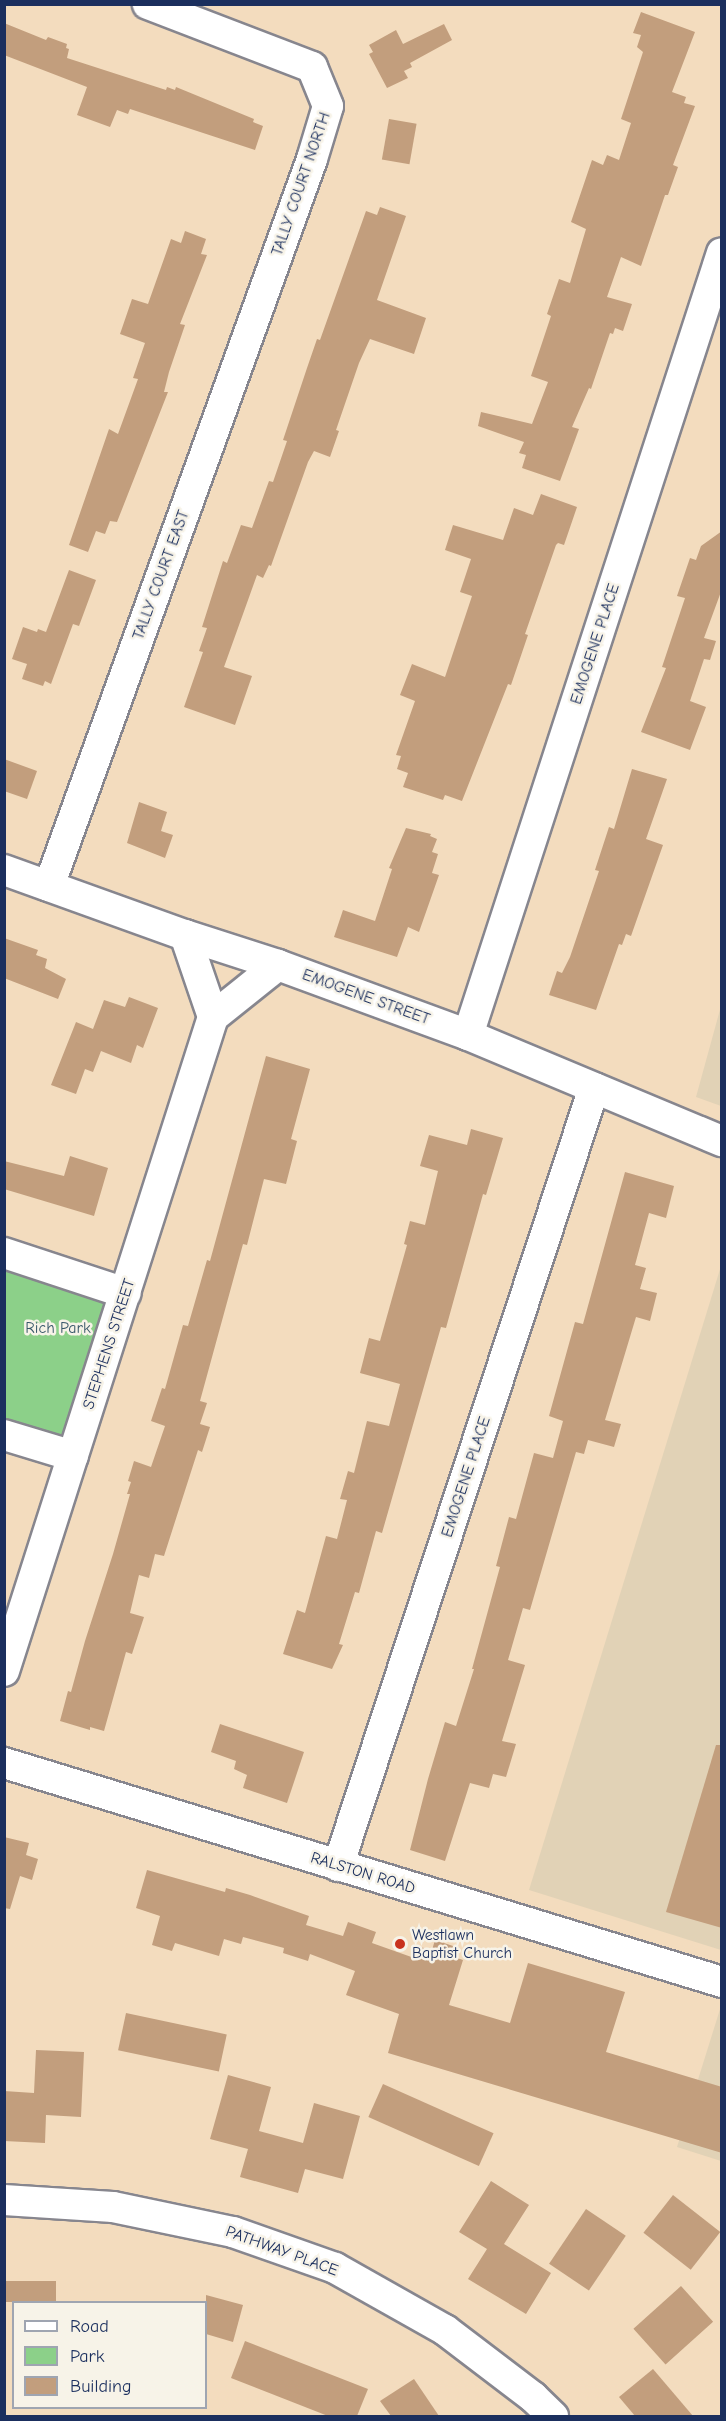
<!DOCTYPE html>
<html>
<head>
<meta charset="utf-8">
<style>
  body { margin:0 }
  #map { position:relative; width:726px; height:2421px; overflow:hidden; background:#f3dcbe; font-family:"Comic Neue",sans-serif }
  div>[style] { position:absolute }
  .built>* { inset:0; background:#e1d2b6 }
  .green>* { inset:0; background:#8cd089 }
  .building>* { inset:0; background:#c29e7d; transform-origin:0 0 }
  .roads { filter:drop-shadow(2px 0 #87868e) drop-shadow(-2px 0 #87868e) drop-shadow(0 2px #87868e) drop-shadow(0 -2px #87868e) }
  .street>* { height:30px; margin:-15px; padding:0 15px; transform-origin:15px; border-radius:15px; background:#fff }
  .dots>* { width:16px; height:16px; translate:-50% -50%; box-sizing:border-box; border:3px solid #f7f3e8; border-radius:50% }
  span { translate:-50% -50%; white-space:nowrap; text-align:center; line-height:1.15; -webkit-text-stroke:5px #f7f3e8; paint-order:stroke }
  .street-label { font-size:16px; color:#1b2f5e }
  .park-label { font-size:16px; color:#375769 }
  .poi-label { font-size:16px; color:#1b2f5e }
  .left { translate:0 -50%; text-align:left }
  .frame { position:absolute; inset:0; border:6px solid #1b2f5e; pointer-events:none }
  .legend { position:absolute; left:12px; top:2301px; width:195px; height:108px; box-sizing:border-box; background:#f7f3e8; border:2px solid #9fa5b1; margin:0; padding:8px 10px; list-style:none; font-size:18px; color:#1b2f5e }
  .legend li { display:flex; align-items:center; gap:12px; height:30px }
  .legend b { width:30px; border:2px solid #9fa5b1 }
</style>
</head>
<body>
<div id="map">
  <div class="built">
    <div style="clip-path:polygon(721px 1006px,722px 1006px,721px 1106px,696px 1097px)"></div>
    <div style="clip-path:polygon(721px 1266px,721px 1950px,529px 1890px)"></div>
    <div style="clip-path:polygon(721px 2006px,721px 2161px,677px 2147px)"></div>
  </div>
  <div class="green">
    <div style="clip-path:polygon(4px 1253px,126px 1293px,73px 1456px,5px 1435px)"></div>
  </div>
  <div class="building">
    <div style="clip-path:polygon(641px 12px,695px 32px,672px 92px,686px 97px,684px 103px,695px 106px,673px 165px,678px 167px,668px 195px,665px 195px,641px 266px,621px 257px,607px 297px,632px 304px,623px 331px,615px 328px,613px 334px,610px 333px,591px 389px,589px 388px,572px 427px,579px 429px,560px 481px,522px 468px,526px 455px,519px 453px,524px 442px,478px 426px,481px 412px,532px 424px,548px 382px,531px 376px,551px 316px,547px 314px,559px 279px,570px 283px,586px 229px,571px 222px,592px 160px,603px 165px,607px 155px,619px 160px,631px 123px,621px 119px,643px 52px,637px 47px,641px 35px,633px 33px)"></div>
    <div style="clip-path:polygon(4px 23px,46px 40px,48px 37px,67px 44px,66px 48px,69px 49px,67px 58px,166px 90px,167px 87px,175px 90px,176px 87px,254px 119px,253px 122px,263px 126px,255px 150px,130px 109px,128px 114px,117px 110px,110px 127px,77px 115px,87px 87px,4px 55px)"></div>
    <div style="clip-path:polygon(444px 24px,452px 40px,410px 63px,412px 67px,404px 71px,408px 78px,387px 88px,369px 54px,373px 52px,369px 45px,396px 30px,403px 44px)"></div>
    <div style="left:389px;top:119px;width:28px;height:41px;rotate:10deg"></div>
    <div style="clip-path:polygon(380px 207px,406px 216px,377px 300px,426px 318px,414px 354px,370px 339px,359px 363px,336px 430px,339px 431px,330px 457px,314px 451px,308px 462px,271px 566px,269px 565px,263px 578px,257px 575px,224px 667px,252px 676px,235px 725px,184px 707px,203px 652px,199px 651px,207px 628px,202px 627px,223px 561px,227px 563px,241px 525px,252px 528px,269px 481px,273px 482px,287px 441px,283px 440px,307px 368px,317px 339px,320px 340px,366px 211px,377px 215px)"></div>
    <div style="clip-path:polygon(185px 231px,206px 239px,201px 254px,207px 255px,180px 324px,185px 325px,169px 372px,164px 392px,168px 392px,117px 522px,110px 521px,105px 534px,96px 531px,88px 552px,69px 545px,109px 429px,118px 434px,138px 379px,133px 378px,145px 343px,120px 334px,132px 299px,148px 304px,171px 239px,181px 243px)"></div>
    <div style="clip-path:polygon(541px 494px,577px 507px,564px 545px,558px 543px,556px 545px,525px 634px,528px 635px,511px 685px,508px 684px,462px 801px,445px 795px,443px 800px,403px 787px,408px 773px,397px 769px,401px 756px,396px 755px,415px 701px,400px 695px,412px 664px,445px 677px,472px 596px,460px 592px,471px 559px,445px 550px,453px 525px,503px 540px,514px 508px,533px 515px)"></div>
    <div style="clip-path:polygon(722px 531px,722px 589px,704px 638px,716px 641px,710px 660px,704px 659px,690px 701px,706px 707px,690px 750px,641px 732px,666px 668px,662px 667px,685px 598px,677px 596px,690px 558px,696px 560px,701px 546px)"></div>
    <div style="clip-path:polygon(69px 570px,96px 580px,79px 626px,73px 624px,51px 684px,45px 681px,43px 686px,22px 679px,27px 664px,12px 659px,23px 627px,37px 632px,38px 629px,46px 632px)"></div>
    <div style="clip-path:polygon(4px 759px,37px 771px,27px 799px,4px 791px)"></div>
    <div style="clip-path:polygon(632px 769px,667px 779px,646px 839px,663px 845px,631px 936px,626px 934px,622px 945px,619px 944px,596px 1010px,549px 995px,557px 971px,562px 973px,570px 957px,599px 871px,595px 870px,609px 827px,614px 829px)"></div>
    <div style="clip-path:polygon(139px 802px,167px 812px,161px 831px,173px 835px,165px 858px,127px 843px)"></div>
    <div style="clip-path:polygon(406px 828px,431px 834px,430px 836px,437px 839px,432px 852px,438px 854px,432px 873px,439px 875px,419px 932px,408px 927px,397px 957px,334px 937px,343px 910px,375px 921px,392px 869px,389px 868px)"></div>
    <div style="clip-path:polygon(4px 938px,38px 950px,36px 955px,47px 959px,45px 968px,66px 979px,58px 999px,4px 978px)"></div>
    <div style="clip-path:polygon(129px 997px,158px 1008px,143px 1048px,137px 1045px,131px 1063px,101px 1051px,93px 1072px,85px 1069px,76px 1094px,51px 1085px,76px 1022px,93px 1029px,104px 1000px,125px 1007px)"></div>
    <div style="clip-path:polygon(266px 1056px,310px 1069px,291px 1139px,297px 1141px,286px 1184px,264px 1179px,247px 1245px,243px 1244px,200px 1401px,207px 1403px,200px 1424px,210px 1427px,202px 1452px,198px 1450px,164px 1556px,155px 1554px,149px 1578px,139px 1575px,130px 1613px,144px 1617px,132px 1654px,126px 1652px,104px 1731px,90px 1727px,90px 1730px,60px 1721px,68px 1691px,71px 1692px,85px 1641px,113px 1554px,130px 1494px,127px 1494px,131px 1482px,128px 1481px,134px 1461px,151px 1467px,165px 1426px,151px 1421px,162px 1388px,165px 1389px,183px 1325px,188px 1326px,207px 1260px,210px 1261px)"></div>
    <div style="clip-path:polygon(471px 1129px,503px 1138px,486px 1195px,483px 1194px,446px 1328px,441px 1327px,382px 1533px,376px 1531px,359px 1593px,355px 1592px,339px 1644px,343px 1645px,332px 1669px,283px 1654px,297px 1610px,305px 1613px,326px 1536px,337px 1539px,347px 1500px,340px 1499px,348px 1471px,354px 1473px,367px 1421px,389px 1426px,400px 1384px,360px 1373px,369px 1338px,380px 1341px,407px 1245px,404px 1244px,410px 1221px,425px 1225px,438px 1171px,420px 1166px,429px 1135px,467px 1145px)"></div>
    <div style="clip-path:polygon(70px 1156px,108px 1168px,94px 1216px,4px 1189px,4px 1161px,64px 1176px)"></div>
    <div style="clip-path:polygon(625px 1172px,674px 1186px,666px 1218px,649px 1213px,635px 1265px,646px 1268px,640px 1289px,657px 1293px,650px 1321px,636px 1317px,605px 1420px,621px 1424px,614px 1447px,588px 1440px,584px 1454px,576px 1452px,530px 1610px,523px 1608px,508px 1660px,525px 1665px,502px 1741px,516px 1744px,506px 1777px,493px 1774px,489px 1788px,470px 1783px,445px 1861px,410px 1850px,428px 1779px,445px 1722px,456px 1726px,474px 1669px,472px 1669px,500px 1567px,496px 1566px,509px 1517px,516px 1519px,534px 1453px,553px 1458px,563px 1421px,549px 1416px,575px 1322px,583px 1324px)"></div>
    <div style="clip-path:polygon(220px 1724px,304px 1752px,287px 1803px,243px 1788px,247px 1775px,234px 1769px,236px 1761px,211px 1752px)"></div>
    <div style="clip-path:polygon(716px 1745px,722px 1745px,722px 1928px,666px 1912px)"></div>
    <div style="clip-path:polygon(4px 1837px,29px 1843px,26px 1855px,38px 1859px,32px 1880px,20px 1876px,10px 1909px,4px 1908px)"></div>
    <div style="clip-path:polygon(147px 1870px,225px 1892px,226px 1888px,250px 1895px,309px 1916px,306px 1925px,343px 1936px,348px 1922px,376px 1932px,372px 1943px,417px 1959px,420px 1947px,432px 1950px,435px 1940px,456px 1947px,454px 1957px,463px 1960px,449px 2005px,510px 2023px,528px 1963px,625px 1992px,606px 2052px,722px 2087px,722px 2153px,388px 2053px,399px 2014px,346px 1995px,355px 1971px,310px 1954px,308px 1961px,283px 1953px,284px 1948px,243px 1937px,241px 1944px,224px 1939px,219px 1956px,175px 1943px,172px 1951px,152px 1945px,160px 1916px,136px 1908px)"></div>
    <div style="left:126px;top:2013px;width:103px;height:38px;rotate:12deg"></div>
    <div style="clip-path:polygon(36px 2050px,84px 2052px,81px 2117px,46px 2115px,45px 2143px,4px 2141px,4px 2091px,34px 2093px)"></div>
    <div style="clip-path:polygon(228px 2075px,271px 2087px,259px 2131px,303px 2143px,314px 2103px,360px 2116px,343px 2179px,305px 2169px,298px 2193px,240px 2177px,248px 2149px,210px 2139px)"></div>
    <div style="left:383px;top:2084px;width:121px;height:36px;rotate:24deg"></div>
    <div style="clip-path:polygon(491px 2181px,529px 2205px,504px 2244px,551px 2273px,526px 2314px,468px 2279px,487px 2249px,459px 2232px)"></div>
    <div style="left:673px;top:2195px;width:60px;height:48px;rotate:38deg"></div>
    <div style="left:586px;top:2209px;width:48px;height:66px;rotate:34deg"></div>
    <div style="left:4px;top:2281px;width:52px;height:21px"></div>
    <div style="left:681px;top:2286px;width:48px;height:64px;rotate:48deg"></div>
    <div style="clip-path:polygon(206px 2295px,243px 2305px,233px 2342px,206px 2334px)"></div>
    <div style="clip-path:polygon(245px 2341px,368px 2389px,357px 2416px,328px 2416px,231px 2378px)"></div>
    <div style="clip-path:polygon(653px 2369px,693px 2416px,635px 2416px,619px 2397px)"></div>
    <div style="clip-path:polygon(414px 2379px,439px 2416px,391px 2416px,380px 2401px)"></div>
  </div>
  <div class="roads">
    <div class="street">
      <div style="left:4px;top:870px;width:192px;rotate:19.8deg"></div>
      <div style="left:185px;top:935px;width:98px;rotate:17.9deg"></div>
      <div style="left:278px;top:965px;width:202px;rotate:20.2deg"></div>
      <div style="left:468px;top:1035px;width:275px;rotate:22.7deg"></div>
      <div style="left:49px;top:886px;width:773px;rotate:-70.11deg"></div>
      <div style="left:312px;top:159px;width:55px;rotate:-73.2deg"></div>
      <div style="left:328px;top:106px;width:42px;rotate:-112.3deg"></div>
      <div style="left:312px;top:67px;width:176px;rotate:-159deg"></div>
      <div style="left:185px;top:935px;width:87px;rotate:71.1deg"></div>
      <div style="left:468px;top:1035px;width:822px;rotate:-72.01deg"></div>
      <div style="left:4px;top:1253px;width:128px;rotate:18.2deg"></div>
      <div style="left:4px;top:1435px;width:72px;rotate:16.9deg"></div>
      <div style="left:4px;top:1671px;width:687px;rotate:-72.28deg"></div>
      <div style="left:213px;top:1017px;width:83px;rotate:-38.7deg"></div>
      <div style="left:4px;top:1763px;width:751px;rotate:16.96deg"></div>
      <div style="left:338px;top:1866px;width:819px;rotate:-71.79deg"></div>
      <div style="left:4px;top:2200px;width:109px;rotate:3.7deg"></div>
      <div style="left:113px;top:2207px;width:123px;rotate:11.8deg"></div>
      <div style="left:233px;top:2232px;width:108px;rotate:19.4deg"></div>
      <div style="left:335px;top:2268px;width:126px;rotate:29.4deg"></div>
      <div style="left:445px;top:2330px;width:111px;rotate:37.3deg"></div>
      <div style="left:533px;top:2397px;width:28px;rotate:44deg"></div>
    </div>
  </div>
  <div class="dots">
    <div style="left:400px;top:1944px;background:#c8321e"></div>
  </div>
  <div class="street-label">
    <span style="left:301px;top:184px;rotate:-71deg">TALLY COURT NORTH</span>
    <span style="left:161px;top:575px;rotate:-70deg">TALLY COURT EAST</span>
    <span style="left:595px;top:644px;rotate:-72deg">EMOGENE PLACE</span>
    <span style="left:366px;top:997px;rotate:20deg">EMOGENE STREET</span>
    <span style="left:109px;top:1344px;rotate:-72deg">STEPHENS STREET</span>
    <span style="left:466px;top:1477px;rotate:-72deg">EMOGENE PLACE</span>
    <span style="left:363px;top:1873px;rotate:17deg">RALSTON ROAD</span>
    <span style="left:282px;top:2251px;rotate:20deg">PATHWAY PLACE</span>
  </div>
  <div class="park-label">
    <span style="left:58px;top:1328px">Rich Park</span>
  </div>
  <div class="poi-label">
    <span class="left" style="left:412px;top:1944px">Westlawn<br>Baptist Church</span>
  </div>
  <div class="frame"></div>
  <ul class="legend">
  <li><b style="height:8px;background:#fff"></b>Road</li>
  <li><b style="height:16px;background:#8cd089"></b>Park</li>
  <li><b style="height:16px;background:#c29e7d"></b>Building</li>
  </ul>
</div>
</body>
</html>
